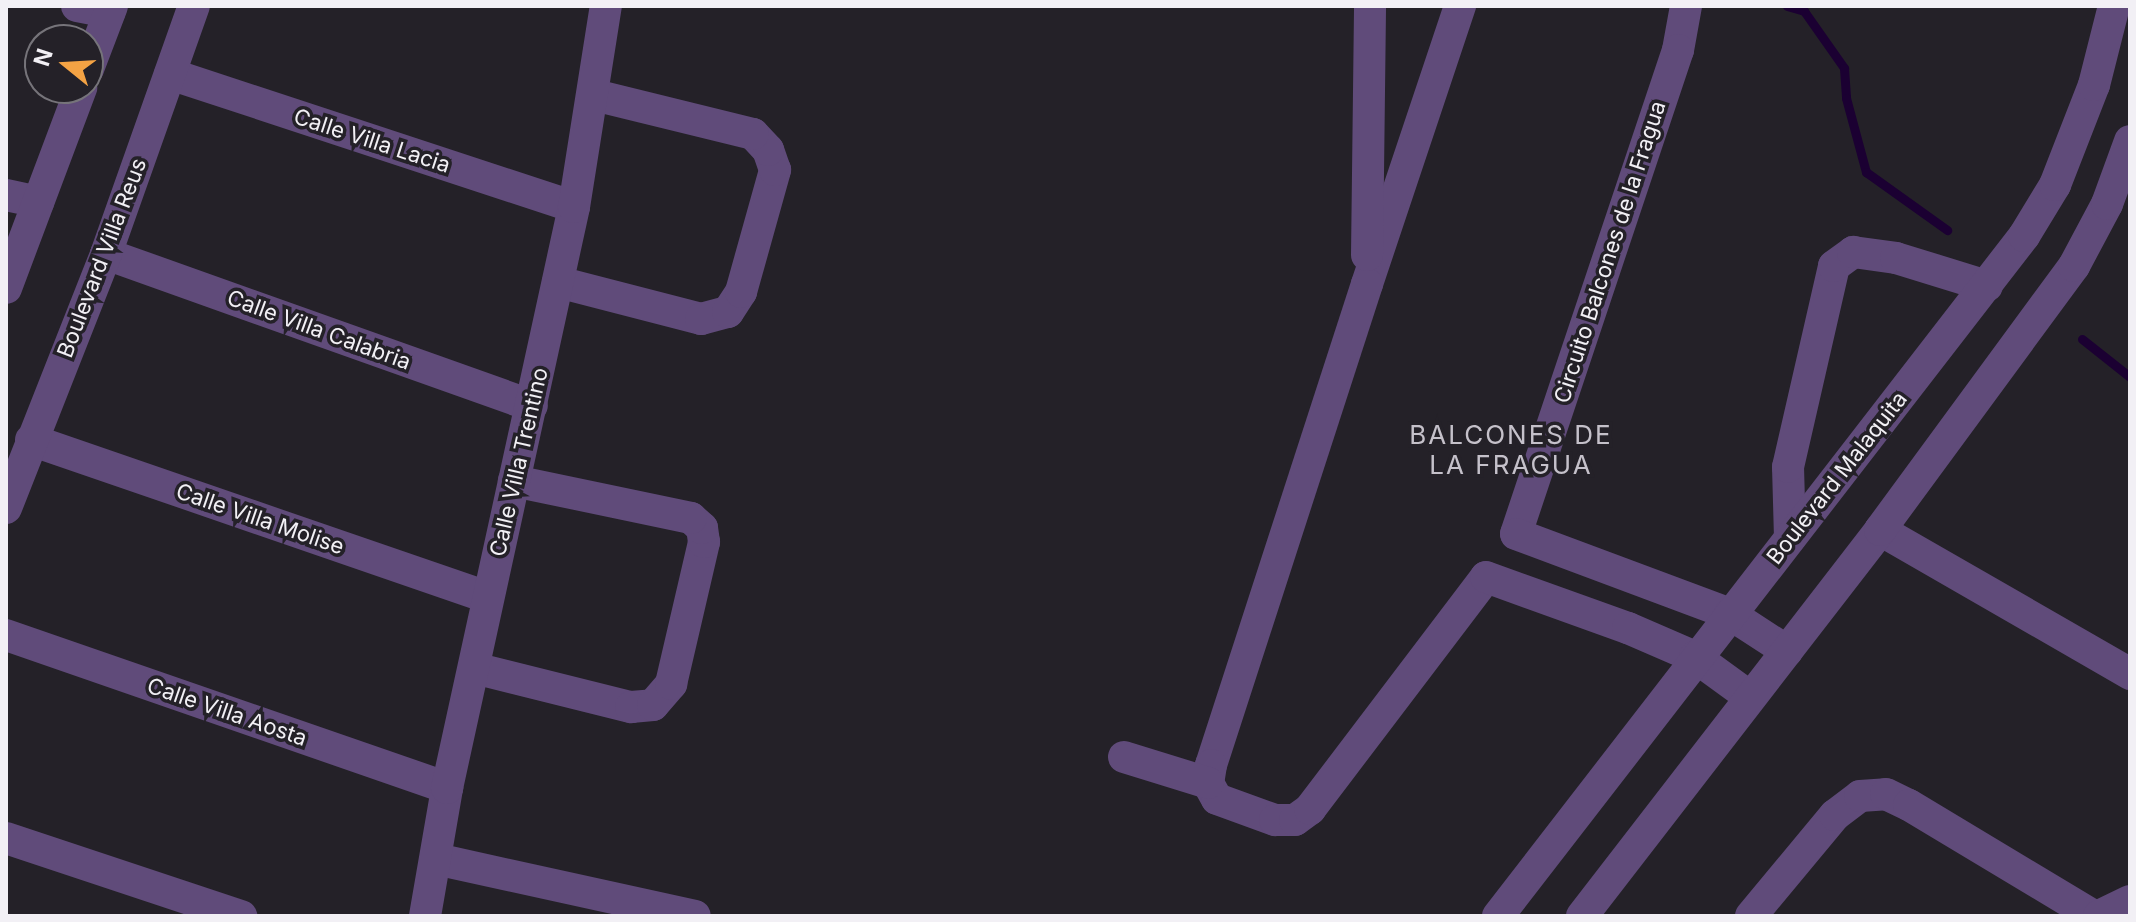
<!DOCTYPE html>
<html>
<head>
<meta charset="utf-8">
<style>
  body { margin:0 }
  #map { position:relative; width:2136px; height:922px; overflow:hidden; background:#242128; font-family:Inter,sans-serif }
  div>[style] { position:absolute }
  .stream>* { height:9px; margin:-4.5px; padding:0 4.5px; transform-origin:4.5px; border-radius:4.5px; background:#1b0032 }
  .street>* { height:32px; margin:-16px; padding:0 16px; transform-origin:16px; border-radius:16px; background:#604b7a }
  span { translate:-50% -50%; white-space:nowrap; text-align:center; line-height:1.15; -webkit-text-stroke:7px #242128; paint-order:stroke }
  .street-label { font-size:22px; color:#f2f0f5 }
  .quarter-label { font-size:26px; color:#c5c1ca; letter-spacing:2px }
  .frame { position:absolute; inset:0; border:8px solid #f2f0f5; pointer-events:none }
  .north { position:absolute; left:24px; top:24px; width:80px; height:80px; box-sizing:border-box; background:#242128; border:2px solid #76747a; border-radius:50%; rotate:288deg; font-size:22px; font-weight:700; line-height:32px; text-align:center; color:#f2f0f5 }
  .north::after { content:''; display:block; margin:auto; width:28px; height:36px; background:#f4a344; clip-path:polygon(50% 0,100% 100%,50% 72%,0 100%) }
</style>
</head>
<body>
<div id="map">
  <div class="stream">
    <div style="left:1787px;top:6px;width:18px;rotate:16deg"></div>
    <div style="left:1804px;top:11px;width:70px;rotate:54.9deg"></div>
    <div style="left:1844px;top:68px;width:30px;rotate:86deg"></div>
    <div style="left:1846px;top:98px;width:77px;rotate:74.9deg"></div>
    <div style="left:1866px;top:172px;width:100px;rotate:35.6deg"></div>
    <div style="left:2082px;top:339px;width:61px;rotate:38.4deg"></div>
  </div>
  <div class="street">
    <div style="left:77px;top:6px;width:33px;rotate:11deg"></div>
    <div style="left:1460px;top:6px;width:293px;rotate:108.5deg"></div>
    <div style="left:1367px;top:284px;width:506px;rotate:107.97deg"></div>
    <div style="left:1211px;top:765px;width:18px;rotate:99deg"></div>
    <div style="left:1208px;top:783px;width:18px;rotate:61deg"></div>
    <div style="left:1217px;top:799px;width:62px;rotate:19.9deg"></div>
    <div style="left:1275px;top:820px;width:20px"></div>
    <div style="left:1295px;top:820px;width:19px;rotate:-36deg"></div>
    <div style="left:1310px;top:809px;width:291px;rotate:-52.8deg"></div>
    <div style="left:1486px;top:577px;width:151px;rotate:19.8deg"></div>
    <div style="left:1628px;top:628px;width:73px;rotate:23.4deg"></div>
    <div style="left:1695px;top:657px;width:68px;rotate:36deg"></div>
    <div style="left:1686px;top:6px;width:45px;rotate:100.3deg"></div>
    <div style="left:1678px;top:50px;width:510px;rotate:108.51deg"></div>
    <div style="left:1516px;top:534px;width:228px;rotate:20.5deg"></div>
    <div style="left:1730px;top:614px;width:68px;rotate:33deg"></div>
    <div style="left:88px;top:69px;width:67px;rotate:-69.1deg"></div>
    <div style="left:170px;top:74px;width:425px;rotate:18.2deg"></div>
    <div style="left:6px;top:195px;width:33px;rotate:12deg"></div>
    <div style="left:106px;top:254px;width:452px;rotate:19.6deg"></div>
    <div style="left:1367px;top:255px;width:249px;rotate:-89.3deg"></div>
    <div style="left:558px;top:282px;width:148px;rotate:14.5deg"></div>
    <div style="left:701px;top:319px;width:28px;rotate:-15deg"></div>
    <div style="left:728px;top:312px;width:24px;rotate:-57deg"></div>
    <div style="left:741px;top:292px;width:127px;rotate:-74.4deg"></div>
    <div style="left:775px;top:170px;width:21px;rotate:-109deg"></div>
    <div style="left:768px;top:150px;width:22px;rotate:-133deg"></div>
    <div style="left:753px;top:134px;width:164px;rotate:-166.2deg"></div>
    <div style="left:6px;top:288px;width:214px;rotate:-69.4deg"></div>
    <div style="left:31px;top:440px;width:483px;rotate:19deg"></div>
    <div style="left:6px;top:508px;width:273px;rotate:-68.5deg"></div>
    <div style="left:106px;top:254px;width:263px;rotate:-70.5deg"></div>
    <div style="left:1880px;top:530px;width:289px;rotate:29.9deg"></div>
    <div style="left:1790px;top:538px;width:71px;rotate:-91.6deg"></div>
    <div style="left:1788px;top:467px;width:206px;rotate:-77.1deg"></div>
    <div style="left:1834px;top:266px;width:24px;rotate:-36deg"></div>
    <div style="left:1853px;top:252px;width:43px;rotate:7.9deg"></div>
    <div style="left:1896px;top:258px;width:95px;rotate:17.1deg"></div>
    <div style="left:6px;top:635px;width:467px;rotate:19.1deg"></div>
    <div style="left:474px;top:668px;width:162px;rotate:14deg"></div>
    <div style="left:631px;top:707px;width:22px;rotate:-5deg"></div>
    <div style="left:653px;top:705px;width:28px;rotate:-49deg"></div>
    <div style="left:671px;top:684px;width:146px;rotate:-76.9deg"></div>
    <div style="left:704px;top:542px;width:14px;rotate:-98deg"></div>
    <div style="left:702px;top:528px;width:15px;rotate:-138deg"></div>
    <div style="left:691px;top:518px;width:181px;rotate:-168.2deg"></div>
    <div style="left:1124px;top:757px;width:88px;rotate:17.2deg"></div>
    <div style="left:6px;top:838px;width:248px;rotate:18.4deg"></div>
    <div style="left:436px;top:859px;width:265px;rotate:12.4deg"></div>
    <div style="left:425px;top:916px;width:130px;rotate:-80.2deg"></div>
    <div style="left:447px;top:788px;width:595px;rotate:-77.67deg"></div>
    <div style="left:574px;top:207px;width:204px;rotate:-81deg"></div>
    <div style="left:1498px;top:916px;width:860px;rotate:-52.28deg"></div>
    <div style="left:2024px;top:236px;width:60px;rotate:-58.7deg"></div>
    <div style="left:2055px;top:185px;width:107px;rotate:-68.7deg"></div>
    <div style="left:2094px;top:85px;width:81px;rotate:-75.8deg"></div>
    <div style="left:1582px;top:916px;width:488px;rotate:-52.3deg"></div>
    <div style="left:1880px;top:530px;width:328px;rotate:-53.7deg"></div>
    <div style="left:2074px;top:266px;width:70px;rotate:-62deg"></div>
    <div style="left:2107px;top:204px;width:67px;rotate:-69.9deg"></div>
    <div style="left:1751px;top:916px;width:131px;rotate:-50.3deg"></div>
    <div style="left:1835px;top:815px;width:31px;rotate:-37deg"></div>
    <div style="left:1860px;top:796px;width:26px;rotate:-4deg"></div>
    <div style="left:1886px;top:794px;width:25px;rotate:26deg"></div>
    <div style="left:1909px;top:805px;width:216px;rotate:31deg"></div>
    <div style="left:2099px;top:916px;width:34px;rotate:-26deg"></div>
  </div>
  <div class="street-label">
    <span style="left:372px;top:141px;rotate:18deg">Calle Villa Lacia</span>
    <span style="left:1610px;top:252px;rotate:-72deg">Circuito Balcones de la Fragua</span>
    <span style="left:102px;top:258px;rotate:-69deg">Boulevard Villa Reus</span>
    <span style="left:319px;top:330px;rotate:20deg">Calle Villa Calabria</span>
    <span style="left:519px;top:462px;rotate:-77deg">Calle Villa Trentino</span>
    <span style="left:1837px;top:478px;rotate:-52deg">Boulevard Malaquita</span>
    <span style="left:260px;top:519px;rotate:19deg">Calle Villa Molise</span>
    <span style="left:227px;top:712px;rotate:19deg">Calle Villa Aosta</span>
  </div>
  <div class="quarter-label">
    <span style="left:1511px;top:450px">BALCONES DE<br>LA FRAGUA</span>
  </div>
  <div class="frame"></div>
  <div class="north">N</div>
</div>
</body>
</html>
